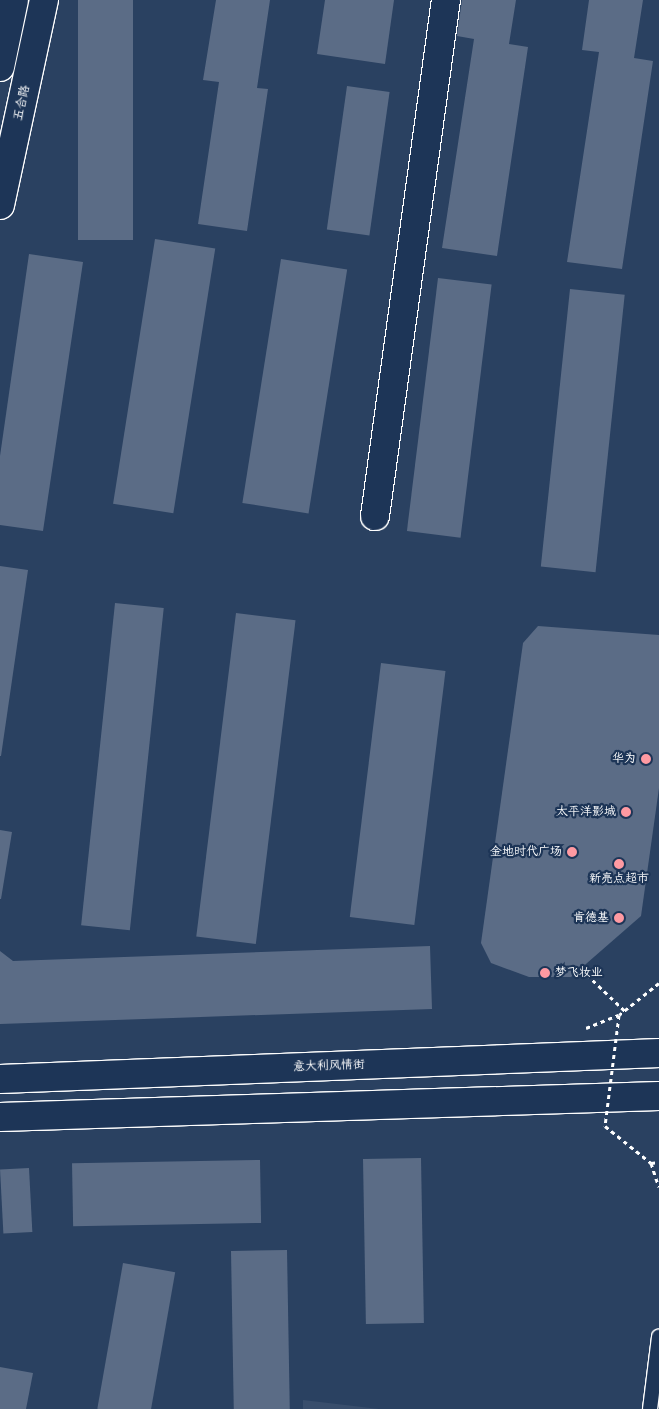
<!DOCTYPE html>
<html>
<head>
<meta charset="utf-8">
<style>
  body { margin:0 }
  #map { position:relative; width:659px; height:1409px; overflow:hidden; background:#2a4161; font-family:"Shantell Sans","LXGW WenKai TC",sans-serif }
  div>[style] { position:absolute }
  .built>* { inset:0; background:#394e6c }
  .building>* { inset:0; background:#5b6c86; transform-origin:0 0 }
  .path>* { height:3px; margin-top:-1.5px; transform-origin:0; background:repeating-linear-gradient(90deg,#fff 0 4px,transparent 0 8px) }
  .roads { filter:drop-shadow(1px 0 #fff) drop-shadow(-1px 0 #fff) drop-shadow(0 1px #fff) drop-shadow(0 -1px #fff) }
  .service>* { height:14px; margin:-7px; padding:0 7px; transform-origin:7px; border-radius:7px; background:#1d3557 }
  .minor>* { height:28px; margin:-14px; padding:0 14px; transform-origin:14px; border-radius:14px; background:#1d3557 }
  .tertiary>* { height:28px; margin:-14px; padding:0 14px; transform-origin:14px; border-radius:14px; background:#1d3557 }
  .path-bridge>* { height:3px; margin-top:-1.5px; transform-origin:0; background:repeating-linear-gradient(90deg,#fff 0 4px,transparent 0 8px) }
  .dots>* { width:14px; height:14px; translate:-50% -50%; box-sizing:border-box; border:2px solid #1d3557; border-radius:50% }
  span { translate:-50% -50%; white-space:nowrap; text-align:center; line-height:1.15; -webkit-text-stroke:4.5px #1d3557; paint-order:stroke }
  .street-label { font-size:12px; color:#fff }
  .poi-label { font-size:12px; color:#fff }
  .right { translate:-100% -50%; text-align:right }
  .left { translate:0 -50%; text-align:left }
</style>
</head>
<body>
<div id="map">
  <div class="built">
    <div style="clip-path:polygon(303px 1400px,379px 1409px,303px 1409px)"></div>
  </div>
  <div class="building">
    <div style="left:78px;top:0;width:55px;height:240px"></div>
    <div style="clip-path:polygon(216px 0,270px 0,257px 88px,268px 89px,247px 231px,198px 224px,219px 82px,203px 80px)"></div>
    <div style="clip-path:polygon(325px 0,394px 0,385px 64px,317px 54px)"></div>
    <div style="clip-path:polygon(462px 0,516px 0,509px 44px,528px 47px,497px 256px,442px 248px,474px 39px,457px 36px)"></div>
    <div style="clip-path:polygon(589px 0,643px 0,634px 58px,653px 61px,622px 269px,567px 262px,599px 52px,582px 50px)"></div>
    <div style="left:347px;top:86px;width:43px;height:145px;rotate:8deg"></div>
    <div style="left:155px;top:239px;width:61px;height:268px;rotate:9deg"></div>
    <div style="clip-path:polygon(29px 254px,83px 262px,43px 531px,0 525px,0 456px)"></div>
    <div style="left:281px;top:259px;width:67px;height:247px;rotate:9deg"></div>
    <div style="left:438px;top:278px;width:54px;height:255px;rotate:7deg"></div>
    <div style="left:570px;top:289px;width:55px;height:279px;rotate:6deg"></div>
    <div style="clip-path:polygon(0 566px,28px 570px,1px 756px,0 756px)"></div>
    <div style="left:115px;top:603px;width:49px;height:324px;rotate:6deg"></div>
    <div style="left:236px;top:613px;width:60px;height:326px;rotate:7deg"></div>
    <div style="clip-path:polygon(538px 626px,659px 635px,659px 788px,641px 916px,571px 977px,529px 977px,507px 969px,491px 963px,481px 943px,523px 643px)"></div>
    <div style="left:381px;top:663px;width:65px;height:256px;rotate:7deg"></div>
    <div style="clip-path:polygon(0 830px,12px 832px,1px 899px,0 899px)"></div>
    <div style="clip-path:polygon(430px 946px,432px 1009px,0 1024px,0 951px,13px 961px)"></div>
    <div style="left:421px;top:1158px;width:165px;height:58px;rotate:89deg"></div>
    <div style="left:260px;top:1160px;width:63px;height:188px;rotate:89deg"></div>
    <div style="left:29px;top:1168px;width:64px;height:29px;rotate:87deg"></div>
    <div style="left:287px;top:1250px;width:159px;height:56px;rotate:89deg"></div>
    <div style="left:123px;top:1263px;width:53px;height:148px;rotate:10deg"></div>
    <div style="clip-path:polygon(0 1367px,33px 1373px,26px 1409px,0 1409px)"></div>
  </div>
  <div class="path">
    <div style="left:581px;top:969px;width:61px;rotate:43.7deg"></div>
    <div style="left:586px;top:1028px;width:35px;rotate:-22deg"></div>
    <div style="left:651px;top:1163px;width:25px;rotate:72deg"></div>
  </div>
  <div class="roads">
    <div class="service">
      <div style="left:650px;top:1409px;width:73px;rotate:-82.9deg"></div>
    </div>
    <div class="minor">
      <div style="left:375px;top:516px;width:521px;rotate:-82.17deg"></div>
    </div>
    <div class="tertiary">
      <div style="left:0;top:67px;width:68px;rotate:-78.2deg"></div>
      <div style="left:0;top:205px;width:210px;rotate:-77.9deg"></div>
      <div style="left:0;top:1079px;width:660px;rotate:-2.26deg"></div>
      <div style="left:0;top:1117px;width:659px;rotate:-1.83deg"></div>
    </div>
  </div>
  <div class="path-bridge">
    <div style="left:659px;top:983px;width:51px;rotate:141.3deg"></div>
    <div style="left:619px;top:1015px;width:112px;rotate:97.2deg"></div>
    <div style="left:605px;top:1126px;width:59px;rotate:38.8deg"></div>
    <div style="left:651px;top:1163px;width:8px;rotate:-7deg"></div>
  </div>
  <div class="dots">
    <div style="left:646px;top:759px;background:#ff9aa2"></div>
    <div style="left:626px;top:812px;background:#ff9aa2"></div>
    <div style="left:572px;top:852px;background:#ff9aa2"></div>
    <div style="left:619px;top:864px;background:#ff9aa2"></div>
    <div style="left:619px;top:918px;background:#ff9aa2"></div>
    <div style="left:545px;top:973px;background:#ff9aa2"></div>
  </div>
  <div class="street-label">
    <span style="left:22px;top:103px;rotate:-78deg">五合路</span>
    <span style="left:329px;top:1066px;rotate:-2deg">意大利风情街</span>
  </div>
  <div class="poi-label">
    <span class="right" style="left:636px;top:759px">华为</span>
    <span class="right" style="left:616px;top:812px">太平洋影城</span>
    <span class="right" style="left:562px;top:852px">金地时代广场</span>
    <span style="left:619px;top:879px">新亮点超市</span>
    <span class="right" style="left:609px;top:918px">肯德基</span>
    <span class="left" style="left:555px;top:973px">梦飞妆业</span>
  </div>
</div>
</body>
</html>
